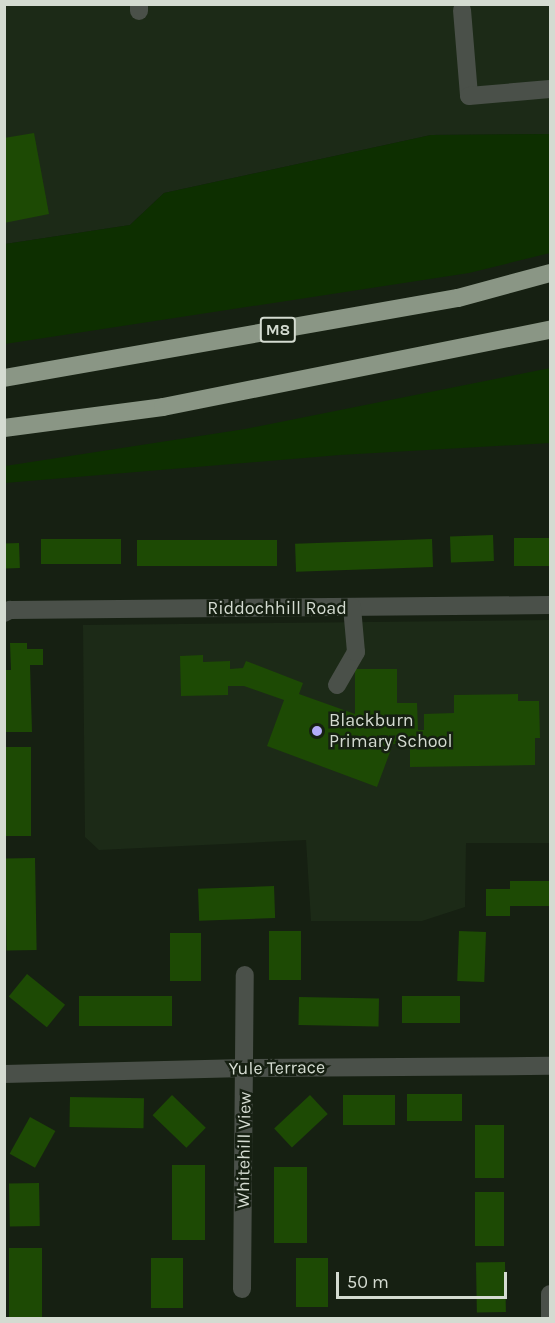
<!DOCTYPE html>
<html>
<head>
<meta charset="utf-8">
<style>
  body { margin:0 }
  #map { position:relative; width:555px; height:1323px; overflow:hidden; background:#162012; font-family:Karla,sans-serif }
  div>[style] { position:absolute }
  .built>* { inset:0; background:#1c2a17 }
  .green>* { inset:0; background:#0d2f00 }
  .building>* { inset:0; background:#1d4a04; transform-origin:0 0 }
  .minor>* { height:18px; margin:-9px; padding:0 9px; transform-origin:9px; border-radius:9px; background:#4a5049 }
  .highway>* { height:18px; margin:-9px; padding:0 9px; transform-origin:9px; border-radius:9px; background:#8a9685 }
  .dots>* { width:16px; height:16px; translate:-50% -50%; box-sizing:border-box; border:3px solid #162012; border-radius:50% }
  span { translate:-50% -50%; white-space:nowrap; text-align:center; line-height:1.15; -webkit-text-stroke:5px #162012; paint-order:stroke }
  .shield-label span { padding:2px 4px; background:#162012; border:2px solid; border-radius:4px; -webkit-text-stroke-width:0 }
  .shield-label { font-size:16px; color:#d4dbd1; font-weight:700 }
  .street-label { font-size:18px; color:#d4dbd1 }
  .poi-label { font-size:18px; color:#d4dbd1 }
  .left { translate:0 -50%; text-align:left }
  .frame { position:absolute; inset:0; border:6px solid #d4dbd1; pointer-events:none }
  .scale { position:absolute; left:336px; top:1272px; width:171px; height:27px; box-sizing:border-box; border:3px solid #d4dbd1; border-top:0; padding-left:8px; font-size:18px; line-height:21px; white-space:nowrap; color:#d4dbd1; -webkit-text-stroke:4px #162012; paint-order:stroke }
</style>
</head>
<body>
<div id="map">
  <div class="built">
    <div style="clip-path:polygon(5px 5px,550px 5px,550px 134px,431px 135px,164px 193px,130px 225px,5px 244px)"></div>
    <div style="clip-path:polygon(550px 620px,550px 843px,466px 843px,465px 907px,422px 921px,311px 921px,306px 840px,99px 850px,85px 837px,83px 625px)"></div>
  </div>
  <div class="green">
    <div style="clip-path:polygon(550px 134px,550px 253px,469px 273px,5px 344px,5px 244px,130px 225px,164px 193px,431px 135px)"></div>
    <div style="clip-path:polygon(550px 368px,550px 443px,340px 455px,5px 483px,5px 466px,245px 429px)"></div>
  </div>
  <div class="building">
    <div style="clip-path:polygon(34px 133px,49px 214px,4px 223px,4px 138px)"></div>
    <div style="left:493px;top:535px;width:26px;height:43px;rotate:88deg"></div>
    <div style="left:514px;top:538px;width:36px;height:28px"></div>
    <div style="left:41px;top:539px;width:80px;height:25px"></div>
    <div style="left:432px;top:539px;width:28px;height:137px;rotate:88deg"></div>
    <div style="left:277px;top:540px;width:26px;height:140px;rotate:90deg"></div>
    <div style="left:19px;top:543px;width:25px;height:15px;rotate:88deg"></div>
    <div style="clip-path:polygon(10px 643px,27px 643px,27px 649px,43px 649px,43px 665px,30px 665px,32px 732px,4px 732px,4px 670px,11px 670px)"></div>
    <div style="clip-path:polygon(203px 655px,203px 662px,230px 661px,230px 669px,243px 668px,246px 661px,303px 683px,299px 694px,355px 714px,355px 669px,397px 669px,397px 703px,417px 703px,418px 730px,424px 730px,424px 714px,454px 713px,454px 695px,518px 694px,518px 701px,539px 701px,540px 738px,535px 738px,535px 765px,410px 767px,410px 744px,393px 744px,377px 787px,267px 746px,284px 700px,244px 686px,228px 686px,228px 695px,181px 696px,180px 656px)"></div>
    <div style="left:4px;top:747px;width:27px;height:89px"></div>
    <div style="left:35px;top:858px;width:92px;height:30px;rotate:89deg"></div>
    <div style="clip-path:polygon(510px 881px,550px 881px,550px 906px,510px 906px,510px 916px,486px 916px,486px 889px,510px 889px)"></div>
    <div style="left:274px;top:886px;width:32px;height:76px;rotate:88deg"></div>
    <div style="left:301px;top:931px;width:49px;height:32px;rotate:90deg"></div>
    <div style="left:459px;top:931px;width:27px;height:50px;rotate:2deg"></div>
    <div style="left:170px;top:933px;width:31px;height:48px"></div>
    <div style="left:27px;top:974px;width:49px;height:29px;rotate:39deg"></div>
    <div style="left:79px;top:996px;width:93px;height:30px"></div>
    <div style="left:460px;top:996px;width:27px;height:58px;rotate:90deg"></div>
    <div style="left:299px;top:997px;width:80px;height:28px;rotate:1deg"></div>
    <div style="left:407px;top:1094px;width:55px;height:27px"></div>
    <div style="left:172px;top:1095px;width:47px;height:28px;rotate:44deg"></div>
    <div style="left:310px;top:1095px;width:26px;height:49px;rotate:47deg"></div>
    <div style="left:395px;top:1095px;width:30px;height:52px;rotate:90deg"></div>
    <div style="left:70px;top:1097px;width:74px;height:30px;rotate:1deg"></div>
    <div style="left:30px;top:1117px;width:29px;height:42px;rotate:29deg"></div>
    <div style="left:475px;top:1125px;width:29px;height:53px"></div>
    <div style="left:172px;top:1165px;width:33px;height:75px"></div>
    <div style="left:307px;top:1167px;width:76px;height:33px;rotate:90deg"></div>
    <div style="left:39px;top:1183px;width:43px;height:30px;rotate:89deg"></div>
    <div style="left:475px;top:1192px;width:29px;height:54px"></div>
    <div style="left:42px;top:1248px;width:70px;height:33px;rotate:90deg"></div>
    <div style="left:151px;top:1258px;width:32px;height:50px"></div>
    <div style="left:296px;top:1258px;width:32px;height:49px"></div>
    <div style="left:505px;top:1262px;width:50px;height:29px;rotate:89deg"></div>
  </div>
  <div class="minor">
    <div style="left:139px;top:4px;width:7px;rotate:90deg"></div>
    <div style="left:462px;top:10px;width:86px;rotate:85.3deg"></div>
    <div style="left:469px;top:96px;width:81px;rotate:-4.9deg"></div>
    <div style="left:4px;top:613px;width:7px;rotate:-27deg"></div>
    <div style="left:10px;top:610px;width:540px;rotate:-0.53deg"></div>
    <div style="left:337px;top:685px;width:38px;rotate:-60deg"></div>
    <div style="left:356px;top:652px;width:45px;rotate:-95.1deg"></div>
    <div style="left:4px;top:1074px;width:241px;rotate:-1.4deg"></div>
    <div style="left:245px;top:1068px;width:305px;rotate:-0.4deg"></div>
    <div style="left:242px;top:1289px;width:314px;rotate:-89.5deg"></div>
    <div style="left:550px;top:1318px;width:24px;rotate:-90deg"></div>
  </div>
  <div class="highway">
    <div style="left:4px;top:378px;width:461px;rotate:-10deg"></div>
    <div style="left:458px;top:298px;width:95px;rotate:-15.2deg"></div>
    <div style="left:4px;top:428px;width:160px;rotate:-7.5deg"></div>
    <div style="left:163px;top:407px;width:395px;rotate:-11.3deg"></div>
  </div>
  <div class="dots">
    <div style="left:317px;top:731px;background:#b3acf9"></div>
  </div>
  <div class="shield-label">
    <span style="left:278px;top:330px">M8</span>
  </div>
  <div class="street-label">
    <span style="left:277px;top:608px">Riddochhill Road</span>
    <span style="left:277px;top:1068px;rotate:-1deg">Yule Terrace</span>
    <span style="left:244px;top:1150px;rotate:-89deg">Whitehill View</span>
  </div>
  <div class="poi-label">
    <span class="left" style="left:329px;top:731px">Blackburn<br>Primary School</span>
  </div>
  <div class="frame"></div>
  <div class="scale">50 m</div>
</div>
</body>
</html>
